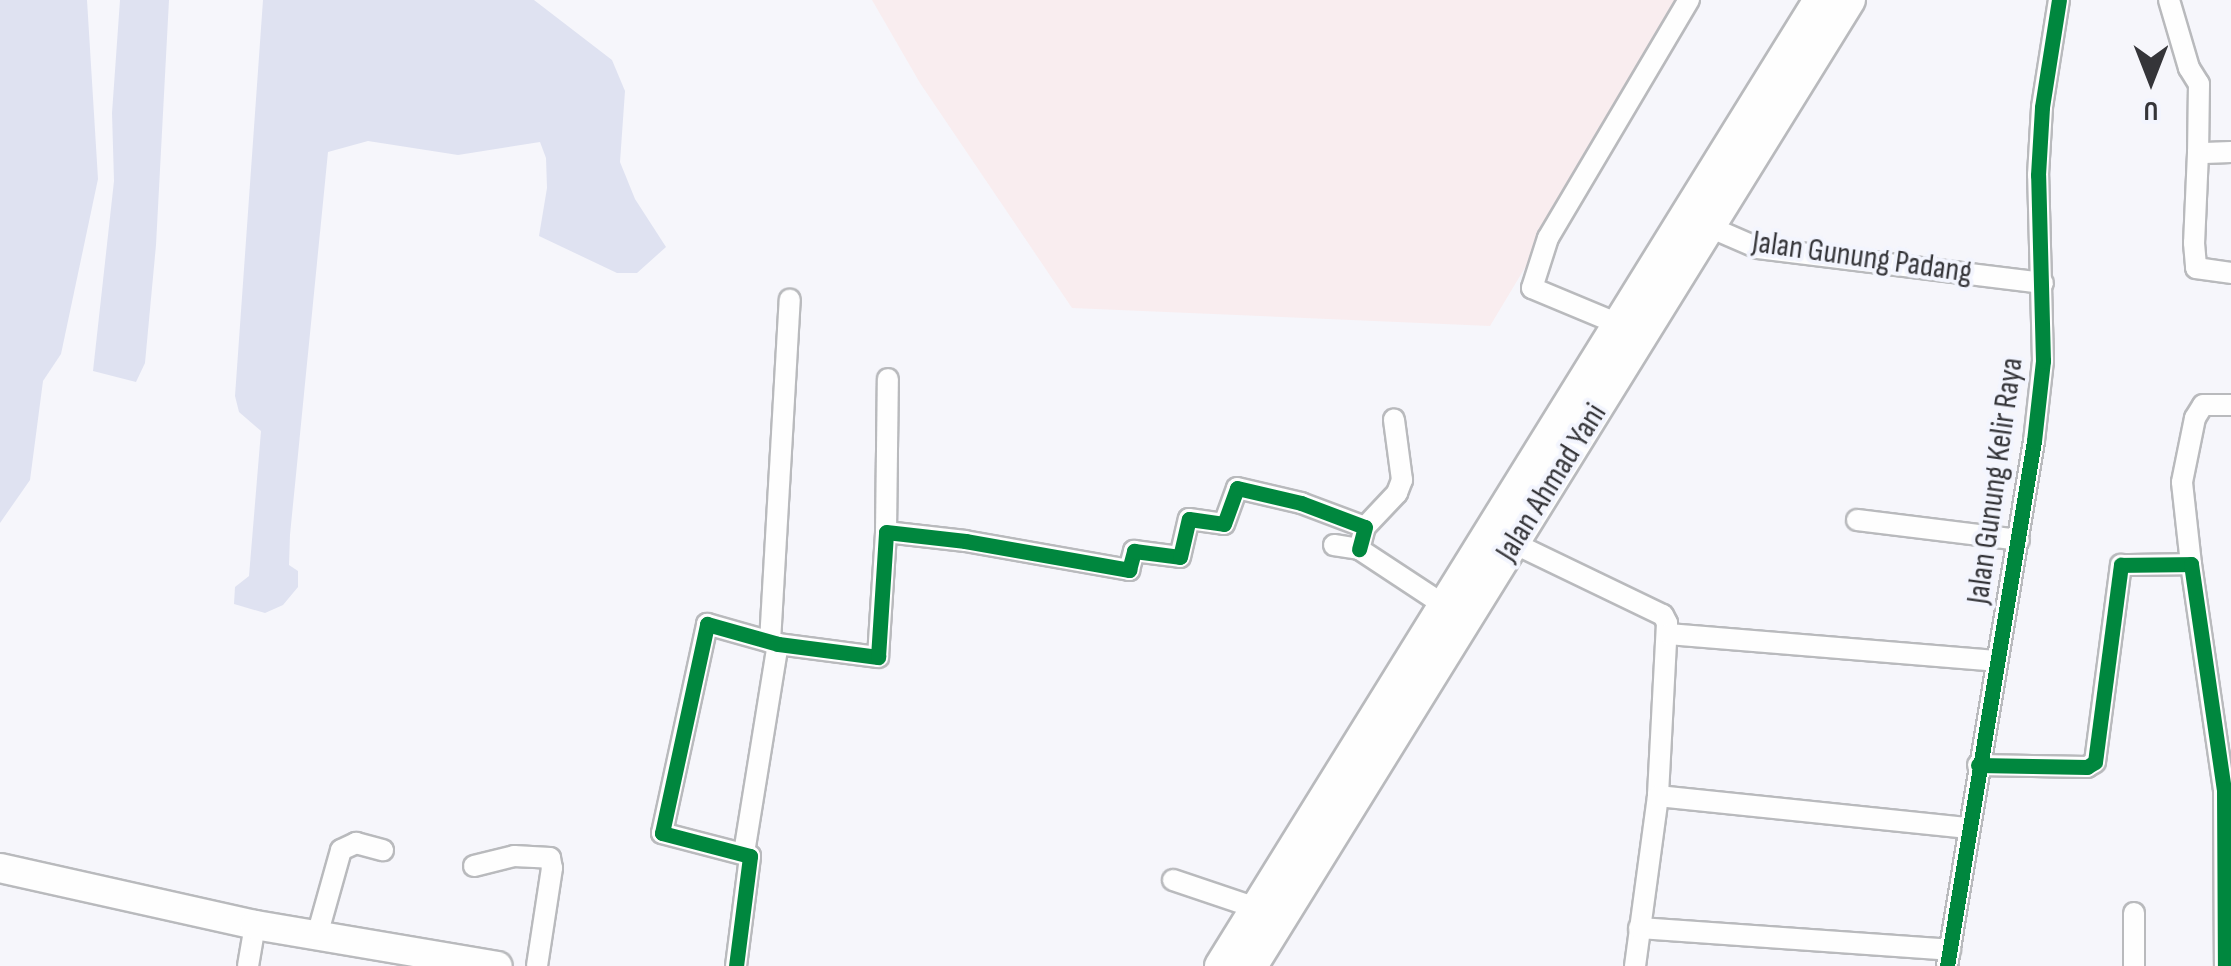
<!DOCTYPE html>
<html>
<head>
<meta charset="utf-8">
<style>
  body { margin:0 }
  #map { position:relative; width:2231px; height:966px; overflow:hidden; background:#f6f6fb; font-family:"Sofia Sans Condensed",sans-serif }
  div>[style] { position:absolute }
  .industrial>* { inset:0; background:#f9edef }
  .green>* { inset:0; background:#dfe2f1 }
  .roads { filter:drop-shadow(2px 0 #b9babd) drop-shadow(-2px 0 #b9babd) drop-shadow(0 2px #b9babd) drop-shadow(0 -2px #b9babd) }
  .street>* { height:20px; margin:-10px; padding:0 10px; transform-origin:10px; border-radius:10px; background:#fefefe }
  .secondary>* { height:28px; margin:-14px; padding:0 14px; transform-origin:14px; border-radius:14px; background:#fefefe }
  .primary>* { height:30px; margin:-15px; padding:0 15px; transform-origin:15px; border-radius:15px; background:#fefefe }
  .cycleway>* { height:15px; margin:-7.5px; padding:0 7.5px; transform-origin:7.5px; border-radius:7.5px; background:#00873e }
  span { translate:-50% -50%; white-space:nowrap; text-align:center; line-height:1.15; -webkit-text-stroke:8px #f3f5fe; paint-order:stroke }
  .street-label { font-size:32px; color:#353539 }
  .north { position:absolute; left:2101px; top:30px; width:100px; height:100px; -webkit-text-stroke:8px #f3f5fe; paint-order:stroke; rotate:180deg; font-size:28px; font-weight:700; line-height:40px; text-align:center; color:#353539 }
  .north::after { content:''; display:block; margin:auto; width:35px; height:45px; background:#353539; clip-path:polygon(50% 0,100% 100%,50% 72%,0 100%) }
</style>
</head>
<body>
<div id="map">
  <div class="industrial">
    <div style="clip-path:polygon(872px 0,1686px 0,1490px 326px,1072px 308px,920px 83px)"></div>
  </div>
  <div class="green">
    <div style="clip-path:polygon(0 0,87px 0,98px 179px,61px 354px,43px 381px,30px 480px,0 523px)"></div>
    <div style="clip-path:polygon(120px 0,169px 0,156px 245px,145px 363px,136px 382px,93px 371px,114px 181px,112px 113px)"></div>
    <div style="clip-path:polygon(263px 0,534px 0,612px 60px,625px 91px,620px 162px,635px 199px,666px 247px,637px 273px,617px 273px,539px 236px,547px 188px,546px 158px,540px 142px,458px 155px,368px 141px,328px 152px,290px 535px,289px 565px,298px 571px,298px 587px,283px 605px,265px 613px,234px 604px,235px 587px,249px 576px,261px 431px,239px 412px,235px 396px)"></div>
  </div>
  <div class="roads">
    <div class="street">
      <div style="left:2169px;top:0;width:71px;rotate:73.6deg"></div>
      <div style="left:2189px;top:68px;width:19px;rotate:58deg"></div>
      <div style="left:2199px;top:84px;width:69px;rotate:90.8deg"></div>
      <div style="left:2231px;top:152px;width:33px;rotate:178deg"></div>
      <div style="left:2198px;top:153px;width:90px;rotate:92.5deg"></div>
      <div style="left:2194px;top:243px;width:25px;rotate:85deg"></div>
      <div style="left:2196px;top:268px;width:35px;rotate:8deg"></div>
      <div style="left:1698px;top:222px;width:65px;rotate:23.4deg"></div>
      <div style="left:1758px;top:248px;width:287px;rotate:7deg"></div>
      <div style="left:1628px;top:328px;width:104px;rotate:-157.4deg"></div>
      <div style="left:1532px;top:288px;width:52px;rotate:-72.3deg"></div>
      <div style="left:1548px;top:238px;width:277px;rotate:-59.4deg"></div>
      <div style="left:1857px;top:520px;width:163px;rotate:7deg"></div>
      <div style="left:1365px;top:527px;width:47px;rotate:-46.7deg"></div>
      <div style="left:1397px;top:493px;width:14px;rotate:-69deg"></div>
      <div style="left:1402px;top:480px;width:61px;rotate:-97.6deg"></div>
      <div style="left:886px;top:532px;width:153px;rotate:-89.3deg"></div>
      <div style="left:1505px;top:539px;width:175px;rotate:25.7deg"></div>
      <div style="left:1663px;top:615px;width:9px;rotate:63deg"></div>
      <div style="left:1667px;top:623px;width:173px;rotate:93deg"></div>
      <div style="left:1658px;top:796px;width:172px;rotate:97.7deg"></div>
      <div style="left:1334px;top:545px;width:25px;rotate:9deg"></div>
      <div style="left:1359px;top:549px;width:102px;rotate:33.4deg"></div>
      <div style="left:2191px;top:564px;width:82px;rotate:-96.3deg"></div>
      <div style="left:2182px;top:482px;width:65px;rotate:-78.5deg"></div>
      <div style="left:2195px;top:418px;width:15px;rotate:-58deg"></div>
      <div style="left:2203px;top:405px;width:28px"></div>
      <div style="left:1669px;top:634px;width:327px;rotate:4.7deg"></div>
      <div style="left:770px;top:642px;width:343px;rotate:-86.7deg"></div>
      <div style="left:1978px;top:765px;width:109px;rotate:1.1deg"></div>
      <div style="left:2087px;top:767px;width:9px;rotate:-32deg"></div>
      <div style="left:2095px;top:762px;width:199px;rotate:-82.5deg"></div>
      <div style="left:2121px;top:565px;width:70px;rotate:-0.8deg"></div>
      <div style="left:2191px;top:564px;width:227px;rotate:81.7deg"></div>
      <div style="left:2224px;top:789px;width:177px;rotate:89.7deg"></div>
      <div style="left:1658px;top:796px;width:312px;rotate:5.9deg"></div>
      <div style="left:744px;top:853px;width:212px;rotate:-80.8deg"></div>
      <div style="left:474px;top:866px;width:41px;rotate:-14deg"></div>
      <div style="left:514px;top:856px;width:36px;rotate:3deg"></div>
      <div style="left:550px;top:858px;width:10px;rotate:79deg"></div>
      <div style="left:552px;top:868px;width:99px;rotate:98.7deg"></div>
      <div style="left:1173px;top:880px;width:88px;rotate:18.6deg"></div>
      <div style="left:2134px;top:913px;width:53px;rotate:90deg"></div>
      <div style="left:1639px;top:928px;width:312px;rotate:4deg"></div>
      <div style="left:318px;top:932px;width:85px;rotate:-74.3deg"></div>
      <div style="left:341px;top:850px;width:17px;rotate:-25deg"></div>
      <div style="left:356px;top:843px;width:28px;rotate:15deg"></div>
      <div style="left:248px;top:966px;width:42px;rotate:-80.3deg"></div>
      <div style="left:736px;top:966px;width:111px;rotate:-82.7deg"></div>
      <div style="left:750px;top:856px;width:91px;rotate:-165.4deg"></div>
      <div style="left:662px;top:833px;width:214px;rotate:-77.8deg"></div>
      <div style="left:707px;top:624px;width:74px;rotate:15.7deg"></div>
      <div style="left:778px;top:644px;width:101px;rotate:7.4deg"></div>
      <div style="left:878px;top:657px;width:125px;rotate:-86.3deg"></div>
      <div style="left:886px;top:532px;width:80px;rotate:6.5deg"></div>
      <div style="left:965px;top:541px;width:167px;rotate:10deg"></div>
      <div style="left:1129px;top:570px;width:20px;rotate:-75deg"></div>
      <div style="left:1134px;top:551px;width:46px;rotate:7.4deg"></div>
      <div style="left:1180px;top:557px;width:39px;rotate:-77deg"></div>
      <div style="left:1189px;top:519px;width:35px;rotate:8deg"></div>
      <div style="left:1224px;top:524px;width:38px;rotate:-70deg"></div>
      <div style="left:1237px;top:488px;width:66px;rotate:13.2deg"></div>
      <div style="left:1301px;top:503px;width:68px;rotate:20.6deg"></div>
      <div style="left:1365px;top:527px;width:23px;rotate:105deg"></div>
      <div style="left:1947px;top:966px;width:532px;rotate:-80.59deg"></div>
      <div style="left:2034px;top:441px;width:81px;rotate:-83.6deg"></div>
      <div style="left:2043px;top:361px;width:186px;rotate:-91.5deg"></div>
      <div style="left:2038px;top:175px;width:68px;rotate:-86.6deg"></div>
      <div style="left:2042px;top:107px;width:108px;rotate:-81deg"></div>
    </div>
    <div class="secondary">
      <div style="left:0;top:868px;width:261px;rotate:12.6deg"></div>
      <div style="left:255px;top:925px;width:246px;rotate:9.6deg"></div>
    </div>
    <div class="primary">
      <div style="left:1220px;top:966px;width:1137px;rotate:-58.2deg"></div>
      <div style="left:1252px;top:966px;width:1136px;rotate:-58.24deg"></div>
    </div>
  </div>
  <div class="cycleway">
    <div style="left:1978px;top:765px;width:109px;rotate:1.1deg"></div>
    <div style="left:2087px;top:767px;width:9px;rotate:-32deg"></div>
    <div style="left:2095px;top:762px;width:199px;rotate:-82.5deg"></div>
    <div style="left:2121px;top:565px;width:70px;rotate:-0.8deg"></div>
    <div style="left:2191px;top:564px;width:227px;rotate:81.7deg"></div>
    <div style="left:2224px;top:789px;width:177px;rotate:89.7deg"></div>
    <div style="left:736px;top:966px;width:111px;rotate:-82.7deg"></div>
    <div style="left:750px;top:856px;width:91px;rotate:-165.4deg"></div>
    <div style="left:662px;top:833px;width:214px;rotate:-77.8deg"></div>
    <div style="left:707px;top:624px;width:74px;rotate:15.7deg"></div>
    <div style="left:778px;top:644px;width:101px;rotate:7.4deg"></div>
    <div style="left:878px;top:657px;width:125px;rotate:-86.3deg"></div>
    <div style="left:886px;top:532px;width:80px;rotate:6.5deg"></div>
    <div style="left:965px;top:541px;width:167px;rotate:10deg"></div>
    <div style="left:1129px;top:570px;width:20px;rotate:-75deg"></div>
    <div style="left:1134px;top:551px;width:46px;rotate:7.4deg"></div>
    <div style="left:1180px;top:557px;width:39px;rotate:-77deg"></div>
    <div style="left:1189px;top:519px;width:35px;rotate:8deg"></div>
    <div style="left:1224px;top:524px;width:38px;rotate:-70deg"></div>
    <div style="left:1237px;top:488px;width:66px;rotate:13.2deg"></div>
    <div style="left:1301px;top:503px;width:68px;rotate:20.6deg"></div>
    <div style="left:1365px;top:527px;width:23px;rotate:105deg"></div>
    <div style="left:1947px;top:966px;width:532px;rotate:-80.59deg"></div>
    <div style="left:2034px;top:441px;width:81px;rotate:-83.6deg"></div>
    <div style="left:2043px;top:361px;width:186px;rotate:-91.5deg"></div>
    <div style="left:2038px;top:175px;width:68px;rotate:-86.6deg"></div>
    <div style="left:2042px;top:107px;width:108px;rotate:-81deg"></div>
  </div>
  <div class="street-label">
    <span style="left:1862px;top:258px;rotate:8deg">Jalan Gunung Padang</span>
    <span style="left:1996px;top:481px;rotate:-82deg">Jalan Gunung Kelir Raya</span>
    <span style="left:1552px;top:483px;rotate:-58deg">Jalan Ahmad Yani</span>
  </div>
  <div class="north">U</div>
</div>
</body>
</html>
